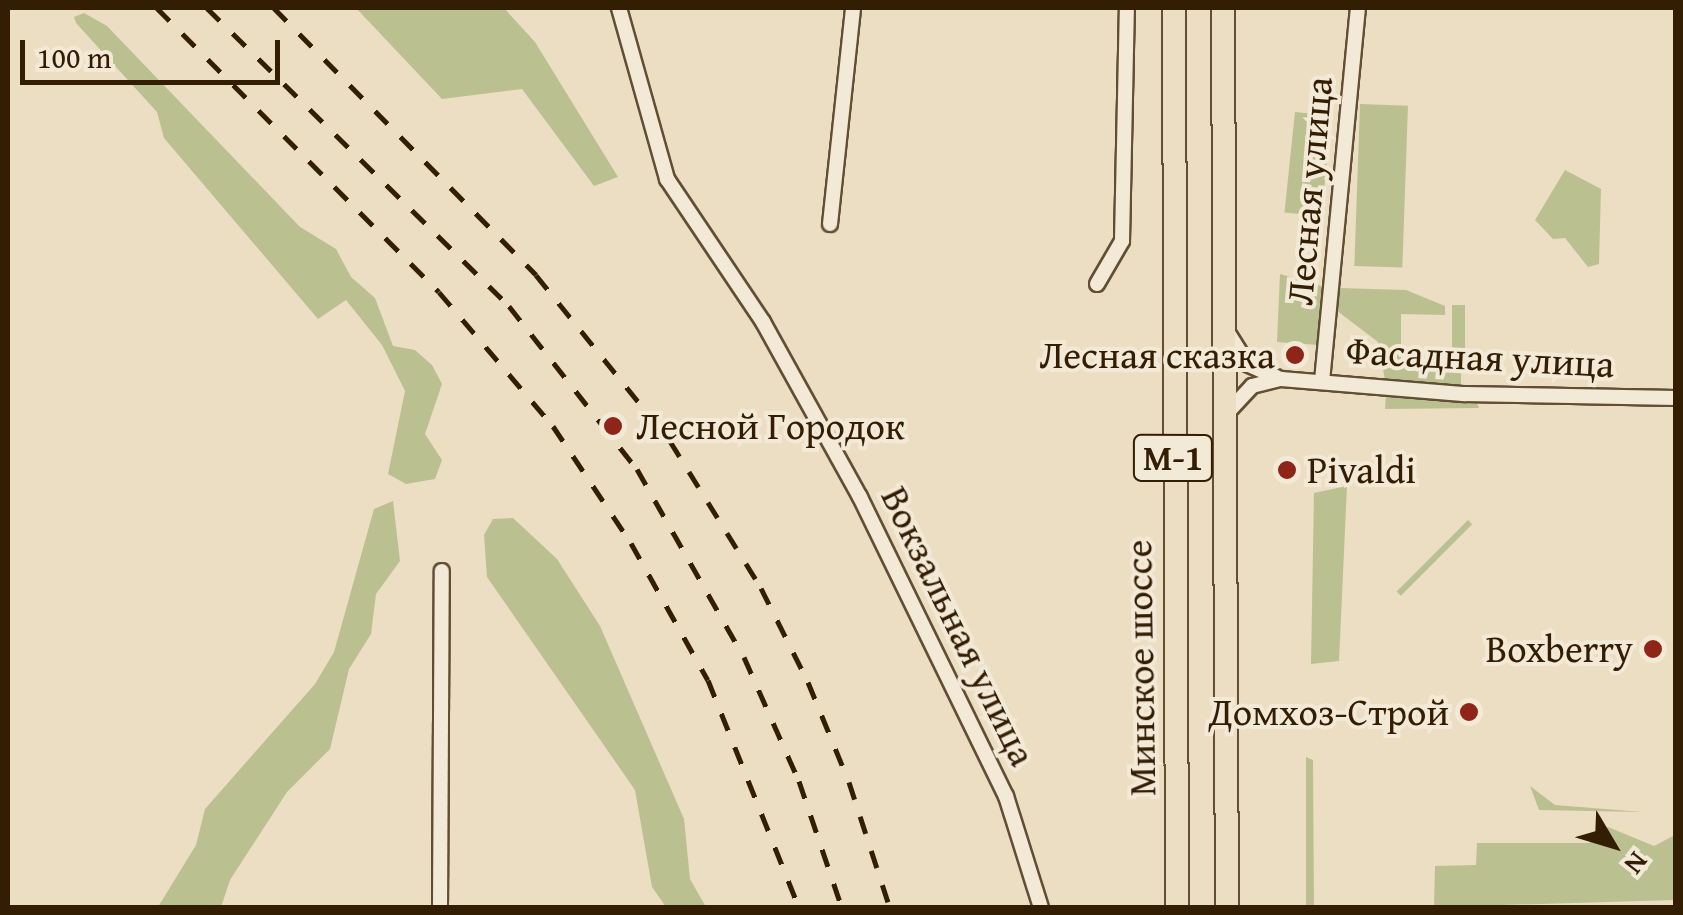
<!DOCTYPE html>
<html>
<head>
<meta charset="utf-8">
<style>
  body { margin:0 }
  #map { position:relative; width:1683px; height:915px; overflow:hidden; background:#ebdec2; font-family:"Gentium Book Plus",serif }
  div>[style] { position:absolute }
  .green>* { inset:0; background:#bbc091; transform-origin:0 0 }
  .roads { filter:drop-shadow(2px 0 #614e33) drop-shadow(-2px 0 #614e33) drop-shadow(0 2px #614e33) drop-shadow(0 -2px #614e33) }
  .minor>* { height:14px; margin:-7px; padding:0 7px; transform-origin:7px; border-radius:7px; background:#f2ead7 }
  .trunk>* { height:22px; margin:-11px; padding:0 11px; transform-origin:11px; border-radius:11px; background:#ebdec2 }
  .rail>* { height:5px; margin-top:-2.5px; transform-origin:0; background:repeating-linear-gradient(90deg,#331e03 0 18px,transparent 0 36px) }
  .dots>* { width:28px; height:28px; translate:-50% -50%; box-sizing:border-box; border:5px solid #f2ead7; border-radius:50% }
  span { translate:-50% -50%; white-space:nowrap; text-align:center; line-height:1.15; -webkit-text-stroke:8px #f2ead7; paint-order:stroke }
  .shield-label span { padding:2px 8px; background:#f2ead7; border:2px solid; border-radius:8px; -webkit-text-stroke-width:0 }
  .shield-label { font-size:35px; color:#331e03; font-weight:700 }
  .street-label { font-size:38px; color:#331e03 }
  .poi-label { font-size:38px; color:#331e03 }
  .right { translate:-100% -50%; text-align:right }
  .left { translate:0 -50%; text-align:left }
  .frame { position:absolute; inset:0; border:10px solid #331e03; pointer-events:none }
  .north { position:absolute; left:1563px; top:795px; width:100px; height:100px; -webkit-text-stroke:8px #f2ead7; paint-order:stroke; rotate:128deg; font-size:28px; font-weight:700; line-height:40px; text-align:center; color:#331e03 }
  .north::after { content:''; display:block; margin:auto; width:35px; height:45px; background:#331e03; clip-path:polygon(50% 0,100% 100%,50% 72%,0 100%) }
  .scale { position:absolute; left:20px; top:40px; width:260px; height:45px; box-sizing:border-box; border:5px solid #331e03; border-top:0; padding-left:12px; font-size:30px; line-height:35px; white-space:nowrap; color:#331e03; -webkit-text-stroke:8px #f2ead7; paint-order:stroke }
</style>
</head>
<body>
<div id="map">
  <div class="green">
    <div style="clip-path:polygon(356px 8px,504px 8px,535px 42px,618px 177px,594px 186px,522px 89px,442px 99px)"></div>
    <div style="clip-path:polygon(84px 13px,107px 26px,300px 227px,336px 249px,351px 277px,375px 298px,393px 346px,415px 350px,432px 365px,442px 384px,425px 434px,442px 460px,435px 479px,406px 484px,388px 474px,405px 391px,382px 345px,346px 300px,318px 319px,164px 138px,157px 112px,76px 23px,74px 17px)"></div>
    <div style="left:1360px;top:104px;width:48px;height:162px;rotate:2deg"></div>
    <div style="left:1295px;top:112px;width:37px;height:101px;rotate:6deg"></div>
    <div style="clip-path:polygon(1565px 170px,1601px 189px,1599px 264px,1588px 267px,1565px 238px,1553px 239px,1535px 220px)"></div>
    <div style="clip-path:polygon(1280px 274px,1328px 288px,1318px 345px,1277px 342px)"></div>
    <div style="clip-path:polygon(1338px 288px,1406px 290px,1445px 306px,1445px 315px,1401px 314px,1401px 363px,1461px 364px,1461px 385px,1385px 380px,1378px 342px,1336px 310px)"></div>
    <div style="left:1452px;top:305px;width:13px;height:54px"></div>
    <div style="clip-path:polygon(1386px 395px,1475px 398px,1479px 408px,1385px 409px)"></div>
    <div style="clip-path:polygon(1347px 486px,1339px 661px,1311px 664px,1314px 493px)"></div>
    <div style="clip-path:polygon(393px 501px,400px 561px,376px 594px,371px 634px,349px 669px,330px 749px,287px 792px,230px 880px,221px 907px,158px 907px,196px 845px,205px 809px,315px 684px,334px 652px,374px 509px)"></div>
    <div style="clip-path:polygon(513px 518px,557px 559px,600px 626px,684px 819px,690px 879px,706px 907px,666px 907px,652px 887px,635px 790px,487px 577px,484px 535px,493px 519px)"></div>
    <div style="left:1468px;top:520px;width:6px;height:101px;rotate:45deg"></div>
    <div style="clip-path:polygon(1306px 757px,1313px 760px,1314px 907px,1306px 907px)"></div>
    <div style="clip-path:polygon(1530px 786px,1555px 805px,1642px 812px,1539px 810px)"></div>
    <div style="clip-path:polygon(1608px 827px,1654px 846px,1675px 835px,1675px 900px,1434px 907px,1435px 866px,1476px 865px,1477px 843px,1589px 843px)"></div>
  </div>
  <div class="roads">
    <div class="minor">
      <div style="left:619px;top:8px;width:178px;rotate:74.3deg"></div>
      <div style="left:667px;top:179px;width:172px;rotate:56.1deg"></div>
      <div style="left:763px;top:322px;width:200px;rotate:61deg"></div>
      <div style="left:860px;top:497px;width:333px;rotate:64deg"></div>
      <div style="left:1006px;top:796px;width:117px;rotate:72.6deg"></div>
      <div style="left:830px;top:224px;width:217px;rotate:-83.9deg"></div>
      <div style="left:1097px;top:284px;width:50px;rotate:-59.8deg"></div>
      <div style="left:1122px;top:241px;width:233px;rotate:-88.8deg"></div>
      <div style="left:1228px;top:333px;width:36px;rotate:58deg"></div>
      <div style="left:1247px;top:364px;width:32px;rotate:24deg"></div>
      <div style="left:1322px;top:381px;width:375px;rotate:-84.5deg"></div>
      <div style="left:1227px;top:413px;width:37px;rotate:-47deg"></div>
      <div style="left:1252px;top:386px;width:30px;rotate:-14deg"></div>
      <div style="left:1281px;top:379px;width:185px;rotate:4.7deg"></div>
      <div style="left:1465px;top:394px;width:211px;rotate:1.1deg"></div>
      <div style="left:440px;top:908px;width:337px;rotate:-89.7deg"></div>
    </div>
    <div class="trunk">
      <div style="left:1174px;top:8px;width:900px;rotate:89.81deg"></div>
      <div style="left:1223px;top:8px;width:900px;rotate:89.75deg"></div>
    </div>
  </div>
  <div class="rail">
    <div style="left:157px;top:8px;width:400px;rotate:45.2deg"></div>
    <div style="left:439px;top:292px;width:176px;rotate:49.6deg"></div>
    <div style="left:553px;top:426px;width:141px;rotate:56.3deg"></div>
    <div style="left:631px;top:543px;width:157px;rotate:60.7deg"></div>
    <div style="left:708px;top:680px;width:245px;rotate:68.2deg"></div>
    <div style="left:207px;top:8px;width:424px;rotate:44.6deg"></div>
    <div style="left:509px;top:306px;width:207px;rotate:51.9deg"></div>
    <div style="left:637px;top:469px;width:216px;rotate:60.4deg"></div>
    <div style="left:744px;top:657px;width:136px;rotate:66.1deg"></div>
    <div style="left:799px;top:781px;width:134px;rotate:71.3deg"></div>
    <div style="left:274px;top:8px;width:374px;rotate:45.5deg"></div>
    <div style="left:536px;top:275px;width:213px;rotate:51.1deg"></div>
    <div style="left:670px;top:441px;width:173px;rotate:58.2deg"></div>
    <div style="left:761px;top:588px;width:105px;rotate:63.4deg"></div>
    <div style="left:808px;top:682px;width:108px;rotate:67.7deg"></div>
    <div style="left:849px;top:782px;width:133px;rotate:72deg"></div>
  </div>
  <div class="dots">
    <div style="left:1295px;top:355px;background:#8f2418"></div>
    <div style="left:613px;top:426px;background:#8f2418"></div>
    <div style="left:1287px;top:470px;background:#8f2418"></div>
    <div style="left:1653px;top:649px;background:#8f2418"></div>
    <div style="left:1469px;top:712px;background:#8f2418"></div>
  </div>
  <div class="shield-label">
    <span style="left:1173px;top:458px">М-1</span>
  </div>
  <div class="street-label">
    <span style="left:1309px;top:191px;rotate:-85deg">Лесная улица</span>
    <span style="left:1480px;top:357px;rotate:3deg">Фасадная улица</span>
    <span style="left:959px;top:626px;rotate:64deg">Вокзальная улица</span>
    <span style="left:1140px;top:668px;rotate:-91deg">Минское шоссе</span>
  </div>
  <div class="poi-label">
    <span class="right" style="left:1275px;top:355px">Лесная сказка</span>
    <span class="left" style="left:636px;top:426px">Лесной Городок</span>
    <span class="left" style="left:1307px;top:470px">Pivaldi</span>
    <span class="right" style="left:1633px;top:649px">Boxberry</span>
    <span class="right" style="left:1449px;top:712px">Домхоз-Строй</span>
  </div>
  <div class="frame"></div>
  <div class="north">N</div>
  <div class="scale">100 m</div>
</div>
</body>
</html>
